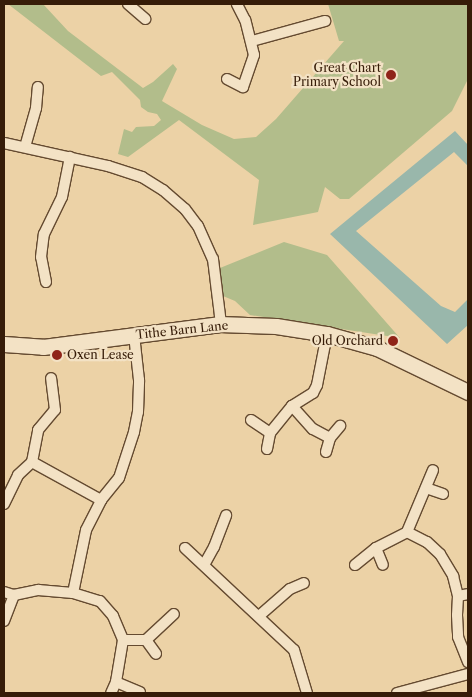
<!DOCTYPE html>
<html>
<head>
<meta charset="utf-8">
<style>
  body { margin:0 }
  #map { position:relative; width:472px; height:697px; overflow:hidden; background:#ecd2a6; font-family:"Libre Caslon Text",serif }
  div>[style] { position:absolute }
  .green>* { inset:0; background:#b2bd8b }
  .water>* { inset:0; background:#99b7ab }
  .roads { filter:drop-shadow(1px 0 #644a30) drop-shadow(-1px 0 #644a30) drop-shadow(0 1px #644a30) drop-shadow(0 -1px #644a30) }
  .street>* { height:10px; margin:-5px; padding:0 5px; transform-origin:5px; border-radius:5px; background:#f3e2c5 }
  .secondary>* { height:15px; margin:-7.5px; padding:0 7.5px; transform-origin:7.5px; border-radius:7.5px; background:#f3e2c5 }
  .dots>* { width:14px; height:14px; translate:-50% -50%; box-sizing:border-box; border:2px solid #f3e2c5; border-radius:50% }
  span { translate:-50% -50%; white-space:nowrap; text-align:center; line-height:1.15; -webkit-text-stroke:4.5px #f3e2c5; paint-order:stroke }
  .poi-label { font-size:12px; color:#361c08 }
  .right { translate:-100% -50%; text-align:right }
  .left { translate:0 -50%; text-align:left }
  .street-label { font-size:12px; color:#361c08 }
  .frame { position:absolute; inset:0; border:5px solid #361c08; pointer-events:none }
</style>
</head>
<body>
<div id="map">
  <div class="green">
    <div style="clip-path:polygon(8px 4px,43px 4px,68px 31px,143px 88px,153px 82px,173px 64px,177px 69px,162px 101px,202px 125px,234px 139px,256px 137px,276px 119px,344px 41px,339px 41px,328px 4px,468px 4px,468px 79px,452px 111px,349px 199px,340px 199px,325px 187px,318px 212px,253px 225px,259px 180px,179px 120px,128px 157px,118px 154px,124px 129px,132px 132px,136px 127px,154px 126px,161px 120px,157px 114px,148px 112px,141px 107px,140px 100px,112px 72px,101px 76px)"></div>
    <div style="clip-path:polygon(284px 242px,327px 255px,400px 338px,250px 315px,235px 301px,223px 296px,220px 268px)"></div>
  </div>
  <div class="water">
    <div style="clip-path:polygon(455px 131px,468px 145px,468px 166px,454px 152px,356px 231px,441px 306px,455px 312px,468px 299px,468px 325px,447px 344px,330px 234px)"></div>
  </div>
  <div class="roads">
    <div class="street">
      <div style="left:128px;top:4px;width:23px;rotate:41deg"></div>
      <div style="left:252px;top:41px;width:76px;rotate:-15.3deg"></div>
      <div style="left:227px;top:79px;width:18px;rotate:27deg"></div>
      <div style="left:243px;top:87px;width:34px;rotate:-71deg"></div>
      <div style="left:254px;top:55px;width:36px;rotate:-104deg"></div>
      <div style="left:245px;top:20px;width:18px;rotate:-117deg"></div>
      <div style="left:4px;top:143px;width:107px;rotate:12.5deg"></div>
      <div style="left:108px;top:166px;width:36px;rotate:18deg"></div>
      <div style="left:142px;top:177px;width:25px;rotate:32deg"></div>
      <div style="left:163px;top:190px;width:29px;rotate:41deg"></div>
      <div style="left:185px;top:209px;width:21px;rotate:53deg"></div>
      <div style="left:198px;top:226px;width:36px;rotate:66deg"></div>
      <div style="left:213px;top:259px;width:65px;rotate:83deg"></div>
      <div style="left:25px;top:147px;width:41px;rotate:-74.2deg"></div>
      <div style="left:36px;top:108px;width:21px;rotate:-85deg"></div>
      <div style="left:46px;top:282px;width:25px;rotate:-101deg"></div>
      <div style="left:41px;top:257px;width:23px;rotate:-83deg"></div>
      <div style="left:44px;top:234px;width:41px;rotate:-64.1deg"></div>
      <div style="left:62px;top:197px;width:41px;rotate:-78.7deg"></div>
      <div style="left:292px;top:406px;width:31px;rotate:48deg"></div>
      <div style="left:313px;top:429px;width:19px;rotate:28deg"></div>
      <div style="left:251px;top:420px;width:23px;rotate:34deg"></div>
      <div style="left:267px;top:449px;width:16px;rotate:-79deg"></div>
      <div style="left:270px;top:433px;width:35px;rotate:-51deg"></div>
      <div style="left:292px;top:406px;width:25px;rotate:-32deg"></div>
      <div style="left:313px;top:393px;width:9px;rotate:-63deg"></div>
      <div style="left:317px;top:385px;width:52px;rotate:-78.9deg"></div>
      <div style="left:326px;top:452px;width:15px;rotate:-74deg"></div>
      <div style="left:330px;top:438px;width:16px;rotate:-50deg"></div>
      <div style="left:32px;top:462px;width:79px;rotate:28.8deg"></div>
      <div style="left:426px;top:488px;width:18px;rotate:19deg"></div>
      <div style="left:4px;top:504px;width:32px;rotate:-64deg"></div>
      <div style="left:18px;top:475px;width:19px;rotate:-43deg"></div>
      <div style="left:32px;top:462px;width:33px;rotate:-79deg"></div>
      <div style="left:38px;top:430px;width:26px;rotate:-50deg"></div>
      <div style="left:55px;top:410px;width:32px;rotate:-97deg"></div>
      <div style="left:407px;top:532px;width:22px;rotate:27deg"></div>
      <div style="left:427px;top:542px;width:18px;rotate:43deg"></div>
      <div style="left:440px;top:554px;width:26px;rotate:59deg"></div>
      <div style="left:453px;top:576px;width:21px;rotate:76deg"></div>
      <div style="left:458px;top:596px;width:19px;rotate:93deg"></div>
      <div style="left:457px;top:615px;width:22px;rotate:87deg"></div>
      <div style="left:458px;top:637px;width:27px;rotate:68deg"></div>
      <div style="left:185px;top:548px;width:149px;rotate:43.1deg"></div>
      <div style="left:294px;top:650px;width:45px;rotate:73.2deg"></div>
      <div style="left:376px;top:548px;width:18px;rotate:68deg"></div>
      <div style="left:204px;top:565px;width:21px;rotate:-61deg"></div>
      <div style="left:214px;top:547px;width:34px;rotate:-69deg"></div>
      <div style="left:355px;top:565px;width:27px;rotate:-39deg"></div>
      <div style="left:376px;top:548px;width:35px;rotate:-27deg"></div>
      <div style="left:407px;top:532px;width:67px;rotate:-67.2deg"></div>
      <div style="left:4px;top:592px;width:10px;rotate:17deg"></div>
      <div style="left:73px;top:593px;width:64px;rotate:-78.3deg"></div>
      <div style="left:86px;top:530px;width:34px;rotate:-63deg"></div>
      <div style="left:101px;top:500px;width:28px;rotate:-51deg"></div>
      <div style="left:119px;top:478px;width:48px;rotate:-71.9deg"></div>
      <div style="left:134px;top:432px;width:20px;rotate:-79deg"></div>
      <div style="left:138px;top:412px;width:32px;rotate:-88deg"></div>
      <div style="left:139px;top:380px;width:45px;rotate:-96.3deg"></div>
      <div style="left:458px;top:596px;width:10px;rotate:-11deg"></div>
      <div style="left:259px;top:616px;width:41px;rotate:-41.1deg"></div>
      <div style="left:290px;top:589px;width:15px;rotate:-23deg"></div>
      <div style="left:4px;top:621px;width:28px;rotate:-69deg"></div>
      <div style="left:14px;top:595px;width:25px;rotate:-12deg"></div>
      <div style="left:38px;top:590px;width:35px;rotate:5deg"></div>
      <div style="left:73px;top:593px;width:28px;rotate:17deg"></div>
      <div style="left:100px;top:601px;width:20px;rotate:49deg"></div>
      <div style="left:113px;top:616px;width:26px;rotate:67deg"></div>
      <div style="left:123px;top:640px;width:43px;rotate:99.5deg"></div>
      <div style="left:116px;top:682px;width:12px;rotate:114deg"></div>
      <div style="left:123px;top:640px;width:23px"></div>
      <div style="left:146px;top:640px;width:38px;rotate:-43deg"></div>
      <div style="left:146px;top:640px;width:17px;rotate:54deg"></div>
      <div style="left:116px;top:682px;width:26px;rotate:23deg"></div>
      <div style="left:397px;top:693px;width:73px;rotate:-15deg"></div>
    </div>
    <div class="secondary">
      <div style="left:4px;top:344px;width:39px;rotate:4deg"></div>
      <div style="left:43px;top:347px;width:177px;rotate:-7.4deg"></div>
      <div style="left:219px;top:324px;width:57px;rotate:2deg"></div>
      <div style="left:276px;top:326px;width:52px;rotate:8.9deg"></div>
      <div style="left:327px;top:334px;width:52px;rotate:15.6deg"></div>
      <div style="left:377px;top:348px;width:101px;rotate:25.8deg"></div>
    </div>
  </div>
  <div class="dots">
    <div style="left:391px;top:75px;background:#8f2418"></div>
    <div style="left:393px;top:341px;background:#8f2418"></div>
    <div style="left:57px;top:355px;background:#8f2418"></div>
  </div>
  <div class="poi-label">
    <span class="right" style="left:381px;top:75px">Great Chart<br>Primary School</span>
    <span class="right" style="left:383px;top:341px">Old Orchard</span>
    <span class="left" style="left:67px;top:355px">Oxen Lease</span>
  </div>
  <div class="street-label">
    <span style="left:182px;top:330px;rotate:-6deg">Tithe Barn Lane</span>
  </div>
  <div class="frame"></div>
</div>
</body>
</html>
